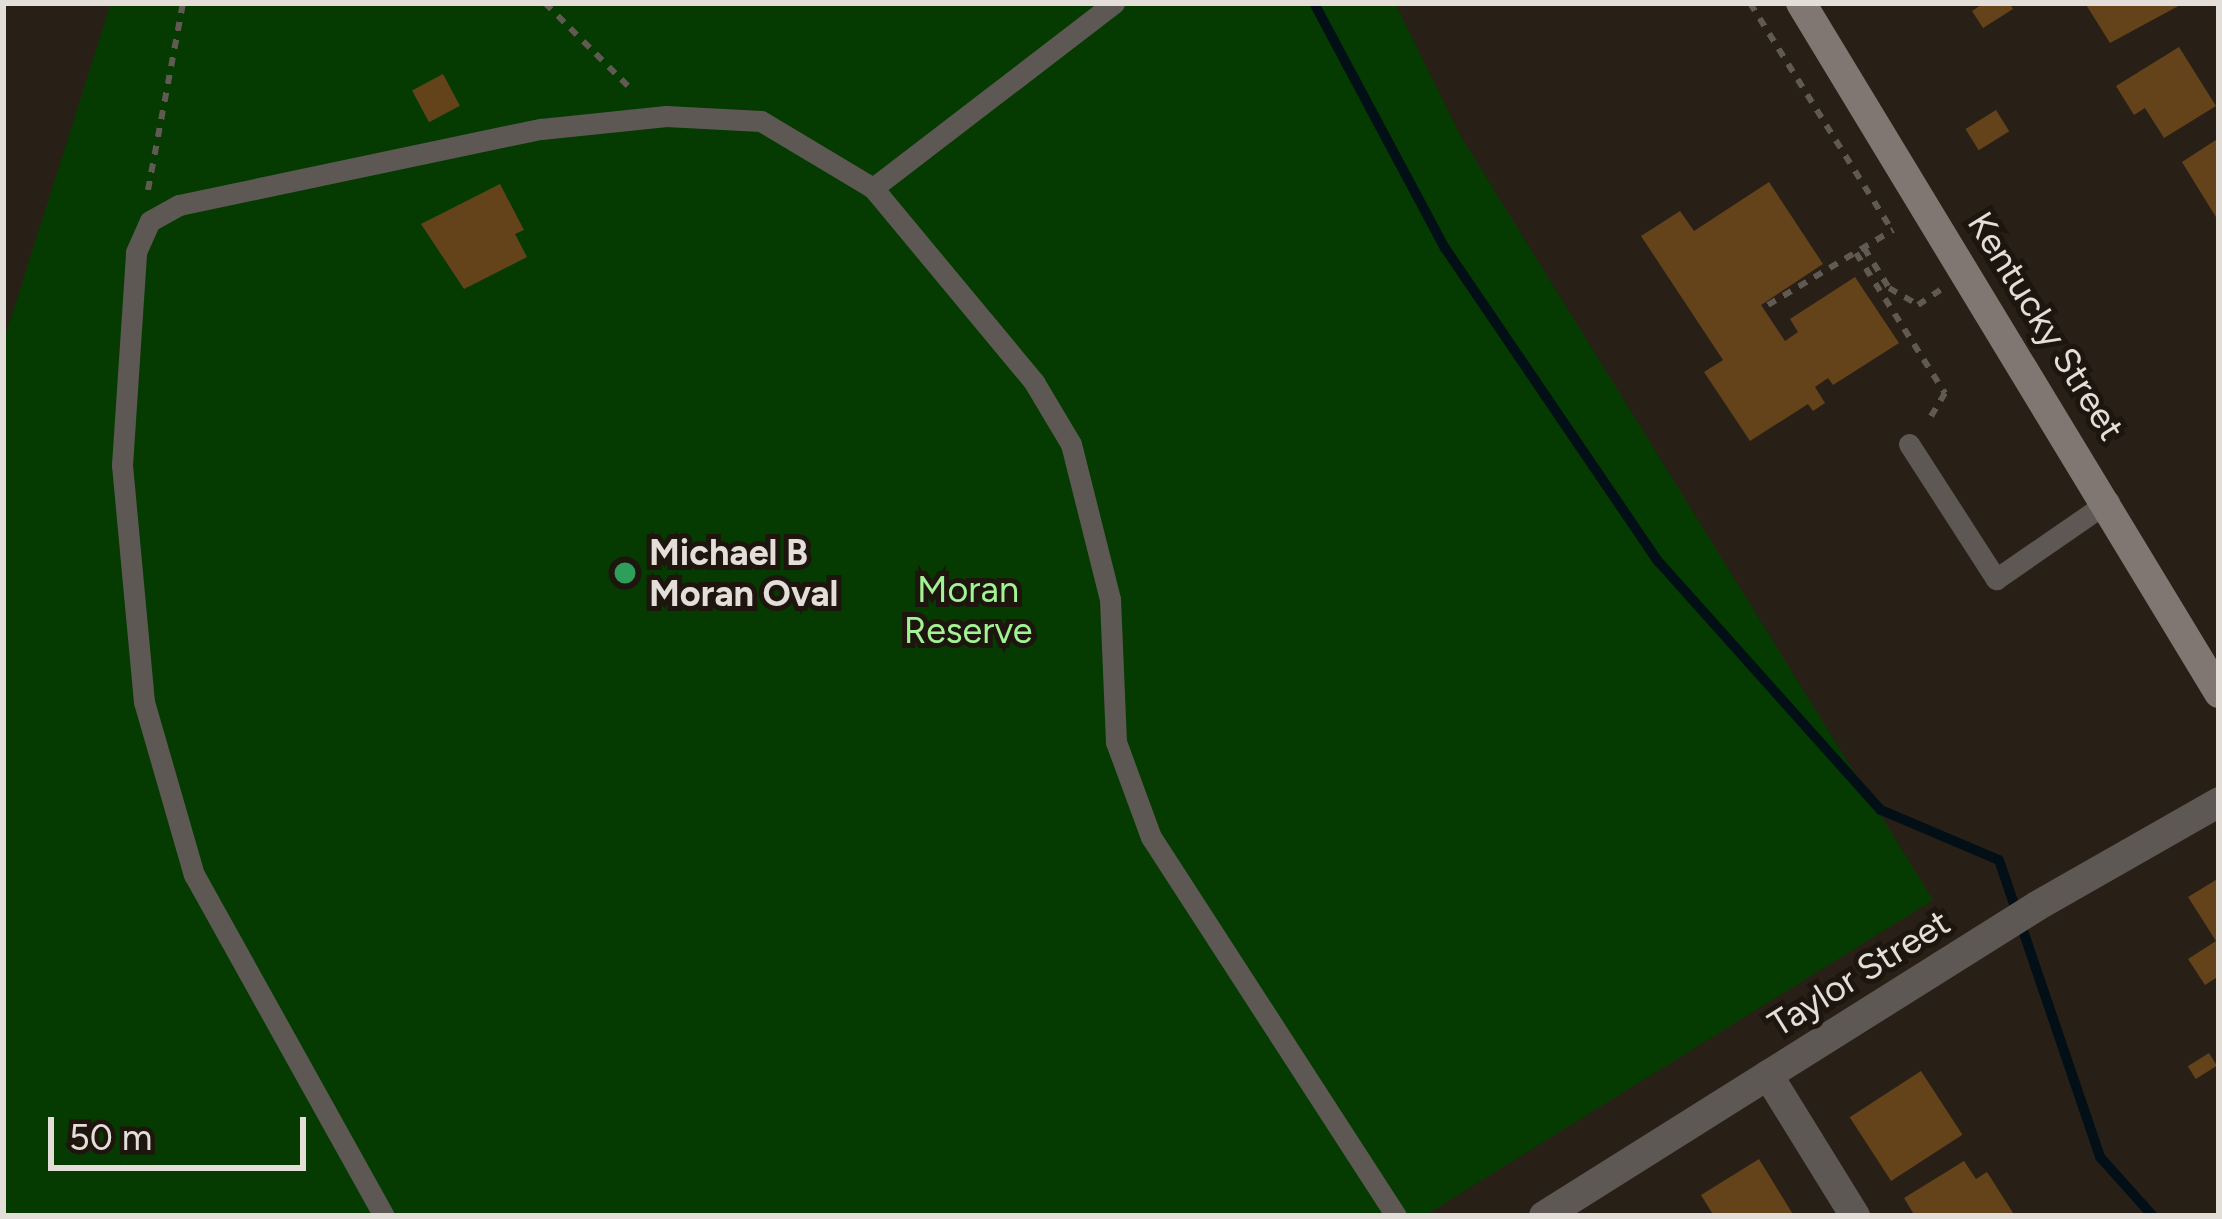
<!DOCTYPE html>
<html>
<head>
<meta charset="utf-8">
<style>
  body { margin:0 }
  #map { position:relative; width:2222px; height:1219px; overflow:hidden; background:#282017; font-family:Figtree,sans-serif }
  div>[style] { position:absolute }
  .green>* { inset:0; background:#053b00 }
  .stream>* { height:10px; margin:-5px; padding:0 5px; transform-origin:5px; border-radius:5px; background:#030f16 }
  .building>* { inset:0; background:#64431b; transform-origin:0 0 }
  .path>* { height:6px; margin-top:-3px; transform-origin:0; background:repeating-linear-gradient(90deg,#615a52 0 9px,transparent 0 18px) }
  .lane>* { height:21px; margin:-10.5px; padding:0 10.5px; transform-origin:10.5px; border-radius:10.5px; background:#5e5855 }
  .street>* { height:30px; margin:-15px; padding:0 15px; transform-origin:15px; border-radius:15px; background:#5e5855 }
  .secondary>* { height:30px; margin:-15px; padding:0 15px; transform-origin:15px; border-radius:15px; background:#807772 }
  .dots>* { width:33px; height:33px; translate:-50% -50%; box-sizing:border-box; border:6px solid #1e160e; border-radius:50% }
  span { translate:-50% -50%; white-space:nowrap; text-align:center; line-height:1.15; -webkit-text-stroke:10px #1e160e; paint-order:stroke }
  .street-label { font-size:36px; color:#e3ded8 }
  .poi-label { font-size:36px; color:#e3ded8; font-weight:700 }
  .left { translate:0 -50%; text-align:left }
  .park-label { font-size:36px; color:#a2f394 }
  .frame { position:absolute; inset:0; border:6px solid #e3ded8; pointer-events:none }
  .scale { position:absolute; left:48px; top:1117px; width:258px; height:54px; box-sizing:border-box; border:6px solid #e3ded8; border-top:0; padding-left:15px; font-size:36px; line-height:42px; white-space:nowrap; color:#e3ded8; -webkit-text-stroke:9px #1e160e; paint-order:stroke }
</style>
</head>
<body>
<div id="map">
  <div class="green">
    <div style="clip-path:polygon(111px 3px,1395px 3px,1460px 135px,1933px 900px,1424px 1216px,3px 1216px,3px 343px)"></div>
  </div>
  <div class="stream">
    <div style="left:1314px;top:3px;width:278px;rotate:61.9deg"></div>
    <div style="left:1445px;top:248px;width:379px;rotate:55.8deg"></div>
    <div style="left:1658px;top:561px;width:334px;rotate:48.2deg"></div>
    <div style="left:1881px;top:810px;width:128px;rotate:23deg"></div>
    <div style="left:1999px;top:860px;width:314px;rotate:71.2deg"></div>
    <div style="left:2100px;top:1157px;width:79px;rotate:48.1deg"></div>
  </div>
  <div class="building">
    <div style="clip-path:polygon(1984px 3px,2009px 3px,2013px 9px,1983px 28px,1972px 11px)"></div>
    <div style="clip-path:polygon(2085px 3px,2184px 3px,2110px 43px)"></div>
    <div style="clip-path:polygon(2179px 47px,2216px 106px,2164px 138px,2145px 108px,2134px 115px,2116px 86px)"></div>
    <div style="left:443px;top:74px;width:36px;height:35px;rotate:62deg"></div>
    <div style="left:1996px;top:110px;width:25px;height:36px;rotate:58deg"></div>
    <div style="clip-path:polygon(2219px 138px,2219px 222px,2182px 162px)"></div>
    <div style="clip-path:polygon(1769px 182px,1823px 264px,1761px 305px,1785px 341px,1798px 332px,1790px 319px,1855px 277px,1899px 343px,1833px 385px,1828px 378px,1815px 387px,1825px 403px,1813px 411px,1808px 404px,1750px 441px,1704px 372px,1723px 360px,1641px 236px,1680px 211px,1694px 231px)"></div>
    <div style="clip-path:polygon(500px 184px,524px 230px,515px 234px,527px 257px,464px 289px,421px 224px)"></div>
    <div style="clip-path:polygon(2219px 878px,2219px 976px,2205px 985px,2188px 959px,2216px 941px,2188px 897px)"></div>
    <div style="left:2209px;top:1053px;width:15px;height:25px;rotate:58deg"></div>
    <div style="left:1921px;top:1071px;width:76px;height:85px;rotate:57deg"></div>
    <div style="clip-path:polygon(1759px 1159px,1794px 1216px,1714px 1216px,1701px 1195px)"></div>
    <div style="clip-path:polygon(1964px 1161px,1976px 1179px,1987px 1172px,2015px 1216px,1915px 1216px,1904px 1198px)"></div>
  </div>
  <div class="path">
    <div style="left:545px;top:3px;width:126px;rotate:45deg"></div>
    <div style="left:1750px;top:3px;width:268px;rotate:58deg"></div>
    <div style="left:148px;top:190px;width:190px;rotate:-79.4deg"></div>
    <div style="left:1864px;top:248px;width:47px;rotate:58deg"></div>
    <div style="left:1889px;top:288px;width:34px;rotate:30deg"></div>
    <div style="left:1918px;top:305px;width:29px;rotate:-34deg"></div>
    <div style="left:1856px;top:253px;width:166px;rotate:57.6deg"></div>
    <div style="left:1945px;top:393px;width:35px;rotate:121deg"></div>
    <div style="left:1768px;top:305px;width:146px;rotate:-31deg"></div>
  </div>
  <div class="lane">
    <div style="left:873px;top:188px;width:304px;rotate:-37.5deg"></div>
    <div style="left:1909px;top:444px;width:161px;rotate:57.2deg"></div>
    <div style="left:1996px;top:579px;width:137px;rotate:-34.6deg"></div>
    <div style="left:384px;top:1216px;width:390px;rotate:-119.1deg"></div>
    <div style="left:194px;top:875px;width:180px;rotate:-106.1deg"></div>
    <div style="left:144px;top:702px;width:238px;rotate:-95.3deg"></div>
    <div style="left:122px;top:465px;width:213px;rotate:-86.2deg"></div>
    <div style="left:136px;top:252px;width:34px;rotate:-66deg"></div>
    <div style="left:150px;top:221px;width:33px;rotate:-29deg"></div>
    <div style="left:179px;top:205px;width:370px;rotate:-11.9deg"></div>
    <div style="left:541px;top:129px;width:126px;rotate:-5.9deg"></div>
    <div style="left:666px;top:116px;width:95px;rotate:3deg"></div>
    <div style="left:761px;top:121px;width:131px;rotate:30.9deg"></div>
    <div style="left:873px;top:188px;width:252px;rotate:50.3deg"></div>
    <div style="left:1034px;top:382px;width:72px;rotate:59.2deg"></div>
    <div style="left:1071px;top:444px;width:160px;rotate:75.9deg"></div>
    <div style="left:1110px;top:599px;width:143px;rotate:87.6deg"></div>
    <div style="left:1116px;top:742px;width:101px;rotate:69.8deg"></div>
    <div style="left:1151px;top:837px;width:451px;rotate:57.1deg"></div>
  </div>
  <div class="street">
    <div style="left:1768px;top:1075px;width:166px;rotate:58.3deg"></div>
    <div style="left:1544px;top:1216px;width:582px;rotate:-32.16deg"></div>
    <div style="left:2037px;top:906px;width:210px;rotate:-29.7deg"></div>
  </div>
  <div class="secondary">
    <div style="left:1801px;top:3px;width:807px;rotate:58.79deg"></div>
  </div>
  <div class="dots">
    <div style="left:625px;top:573px;background:#2e9e5b"></div>
  </div>
  <div class="street-label">
    <span style="left:2046px;top:326px;rotate:58deg">Kentucky Street</span>
    <span style="left:1859px;top:973px;rotate:-32deg">Taylor Street</span>
  </div>
  <div class="poi-label">
    <span class="left" style="left:649px;top:573px">Michael B<br>Moran Oval</span>
  </div>
  <div class="park-label">
    <span style="left:968px;top:610px">Moran<br>Reserve</span>
  </div>
  <div class="frame"></div>
  <div class="scale">50 m</div>
</div>
</body>
</html>
